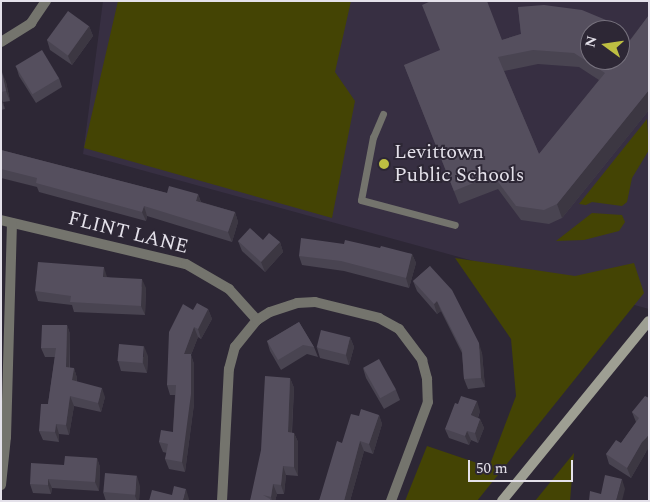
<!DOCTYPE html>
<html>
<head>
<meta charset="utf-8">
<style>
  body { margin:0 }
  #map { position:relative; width:650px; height:502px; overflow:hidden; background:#2d2735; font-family:Spectral,serif }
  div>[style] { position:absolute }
  .built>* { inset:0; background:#372f42 }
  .green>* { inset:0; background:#444404 }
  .service>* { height:7px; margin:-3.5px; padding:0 3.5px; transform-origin:3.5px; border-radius:3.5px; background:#74746d }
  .minor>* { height:10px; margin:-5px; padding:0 5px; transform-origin:5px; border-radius:5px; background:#74746d }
  .secondary>* { height:10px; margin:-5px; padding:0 5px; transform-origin:5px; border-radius:5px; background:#9e9f93 }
  .wall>* { inset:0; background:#494451 }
  .shaded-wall>* { inset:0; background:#3c3742 }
  .building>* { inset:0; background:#554f5e; transform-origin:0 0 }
  .dots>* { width:14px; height:14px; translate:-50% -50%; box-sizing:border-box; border:2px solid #2d2735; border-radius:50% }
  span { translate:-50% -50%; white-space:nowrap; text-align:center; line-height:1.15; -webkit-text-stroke:4px #2d2735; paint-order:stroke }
  .poi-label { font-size:20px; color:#e4e1ea }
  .left { translate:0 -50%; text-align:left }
  .street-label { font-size:20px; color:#e4e1ea }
  .frame { position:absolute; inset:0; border:2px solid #e4e1ea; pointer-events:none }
  .north { position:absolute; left:580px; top:20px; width:50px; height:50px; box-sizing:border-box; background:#2d2735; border:1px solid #76717d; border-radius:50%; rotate:284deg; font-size:14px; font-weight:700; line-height:20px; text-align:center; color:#e4e1ea }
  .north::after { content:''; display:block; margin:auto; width:18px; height:22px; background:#bebf42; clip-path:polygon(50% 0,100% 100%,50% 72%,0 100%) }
  .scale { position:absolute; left:468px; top:460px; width:105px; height:22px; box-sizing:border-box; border:2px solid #e4e1ea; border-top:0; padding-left:6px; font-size:15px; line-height:18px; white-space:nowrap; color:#e4e1ea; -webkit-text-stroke:4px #2d2735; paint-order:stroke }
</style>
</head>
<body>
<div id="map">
  <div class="built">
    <div style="clip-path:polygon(evenodd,103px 1px,649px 1px,649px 309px,83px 154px,103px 1px,590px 30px,620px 30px,620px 60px,590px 60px,590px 30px)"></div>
  </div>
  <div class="green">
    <div style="clip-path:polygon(118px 1px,351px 1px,335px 72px,355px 101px,332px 218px,84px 148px)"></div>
    <div style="clip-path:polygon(647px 119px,649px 150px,632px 178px,627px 202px,622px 206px,592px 202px,586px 205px,579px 204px)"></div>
    <div style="clip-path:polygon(592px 213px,622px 215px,625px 222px,619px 231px,584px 240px,556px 241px)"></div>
    <div style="clip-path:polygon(455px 258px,575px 276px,634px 263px,644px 293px,477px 501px,405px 501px,427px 446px,489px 467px,516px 396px,511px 339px)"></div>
    <div style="clip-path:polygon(574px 453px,570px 501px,535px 501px)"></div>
  </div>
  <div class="service">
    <div style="left:383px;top:114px;width:25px;rotate:113deg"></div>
    <div style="left:373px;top:137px;width:64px;rotate:100.8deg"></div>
    <div style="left:361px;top:200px;width:97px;rotate:14.9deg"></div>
  </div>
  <div class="minor">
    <div style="left:1px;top:42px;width:36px;rotate:-32deg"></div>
    <div style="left:31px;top:23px;width:27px;rotate:-56deg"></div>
    <div style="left:1px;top:220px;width:190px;rotate:13.4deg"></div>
    <div style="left:186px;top:264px;width:50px;rotate:30.2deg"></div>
    <div style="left:229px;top:289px;width:42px;rotate:47.9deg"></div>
    <div style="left:1px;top:485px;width:48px;rotate:-84.1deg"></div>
    <div style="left:6px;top:437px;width:214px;rotate:-88.4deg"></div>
    <div style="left:222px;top:501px;width:132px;rotate:-87deg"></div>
    <div style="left:229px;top:369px;width:23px;rotate:-75deg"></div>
    <div style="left:235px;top:347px;width:35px;rotate:-51deg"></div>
    <div style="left:257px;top:320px;width:15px;rotate:-32deg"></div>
    <div style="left:270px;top:312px;width:28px;rotate:-18deg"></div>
    <div style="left:297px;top:303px;width:18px;rotate:-3deg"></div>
    <div style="left:315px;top:302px;width:66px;rotate:14deg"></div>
    <div style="left:379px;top:318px;width:23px;rotate:29deg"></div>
    <div style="left:399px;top:329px;width:39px;rotate:53deg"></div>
    <div style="left:422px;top:360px;width:20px;rotate:75deg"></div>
    <div style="left:427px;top:379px;width:23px;rotate:88deg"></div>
    <div style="left:428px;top:402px;width:106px;rotate:110.5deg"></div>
  </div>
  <div class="secondary">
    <div style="left:502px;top:501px;width:232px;rotate:-50.8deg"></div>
  </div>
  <div class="wall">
    <div style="clip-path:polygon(evenodd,518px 7px,590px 60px,614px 61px,649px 15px,649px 110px,562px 218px,549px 224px,521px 220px,498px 189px,459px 204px,404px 65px,502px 40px,521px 34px,518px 7px,538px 64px,579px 67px,599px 80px,539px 154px,504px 71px,538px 64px)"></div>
    <div style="clip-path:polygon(89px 26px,93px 36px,72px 65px,50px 50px,47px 40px)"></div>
    <div style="clip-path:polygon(16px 66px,59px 78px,62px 87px,36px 103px,19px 76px)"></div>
    <div style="clip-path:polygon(1px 72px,6px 82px,10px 101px,3px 102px,5px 109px,1px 110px)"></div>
    <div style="clip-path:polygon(1px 150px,167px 193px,198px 194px,201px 202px,235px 212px,238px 222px,232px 242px,147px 216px,146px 221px,39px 192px,37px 187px,1px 178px)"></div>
    <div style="clip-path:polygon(263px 240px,280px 242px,283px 252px,265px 272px,242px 251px,238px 241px)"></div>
    <div style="clip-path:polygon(344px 244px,412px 254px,416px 263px,409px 288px,344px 271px,302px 265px,299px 256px)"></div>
    <div style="clip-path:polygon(430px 266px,482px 353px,485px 387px,468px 389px,464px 379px,462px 353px,441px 311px,437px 314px,417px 291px,413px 281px)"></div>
    <div style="clip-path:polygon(107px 277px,146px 288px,145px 315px,74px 312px,72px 305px,38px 301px,35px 291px)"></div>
    <div style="clip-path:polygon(208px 309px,212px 319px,201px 339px,198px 337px,191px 355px,194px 364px,194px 404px,185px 472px,169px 469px,165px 459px,167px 453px,163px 452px,159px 442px,173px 432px,175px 395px,170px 395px,167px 385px,193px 310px)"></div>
    <div style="clip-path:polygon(299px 322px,314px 347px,318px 357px,307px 354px,281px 370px,270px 351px,267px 341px)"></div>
    <div style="clip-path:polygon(67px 325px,70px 334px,70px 368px,74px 368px,77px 378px,77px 382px,105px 397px,101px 412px,74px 406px,69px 435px,59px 434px,59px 442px,43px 440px,39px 431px,48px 404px,55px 357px,45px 357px,41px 348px)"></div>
    <div style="clip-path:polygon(350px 337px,354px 347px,349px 365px,320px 358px,317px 348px)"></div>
    <div style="clip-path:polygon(148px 356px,147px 373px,121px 371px,118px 361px)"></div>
    <div style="clip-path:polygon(363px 368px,396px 390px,400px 400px,384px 409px,366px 378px)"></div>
    <div style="clip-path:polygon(290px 378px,294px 388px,292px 433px,294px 433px,298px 442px,298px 476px,286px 475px,284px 494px,277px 494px,275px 501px,250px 501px)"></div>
    <div style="clip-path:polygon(649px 398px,646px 452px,631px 478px,609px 464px,606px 454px,621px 443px,636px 422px,632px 412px)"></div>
    <div style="clip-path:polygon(480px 411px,478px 418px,480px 419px,484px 428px,478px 443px,471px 440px,469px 445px,449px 438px,445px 429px)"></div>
    <div style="clip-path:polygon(379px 415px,382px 424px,373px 454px,364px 451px,350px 501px,319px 501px,342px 443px)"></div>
    <div style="clip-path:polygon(97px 458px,100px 467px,99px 491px,52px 488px,51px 494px,33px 493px,30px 484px,64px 465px)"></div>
    <div style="clip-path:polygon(140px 486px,139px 501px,106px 501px,103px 492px)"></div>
  </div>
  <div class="shaded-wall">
    <div style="clip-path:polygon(606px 20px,610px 30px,602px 30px)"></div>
    <div style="clip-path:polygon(89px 26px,93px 36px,72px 65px,68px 56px)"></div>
    <div style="clip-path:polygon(2px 72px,6px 82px,10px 101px,6px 91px)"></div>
    <div style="clip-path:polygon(649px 90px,649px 110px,562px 218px,557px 204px)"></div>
    <div style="clip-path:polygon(1px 97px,3px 102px,5px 109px,1px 100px)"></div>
    <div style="clip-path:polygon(198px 194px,201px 203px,196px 201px)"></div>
    <div style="clip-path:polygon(144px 206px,147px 216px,146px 221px,142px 212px)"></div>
    <div style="clip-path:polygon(235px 212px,238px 222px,232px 242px,228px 232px)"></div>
    <div style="clip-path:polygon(280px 242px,283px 252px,265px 272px,261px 262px)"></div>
    <div style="clip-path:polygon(412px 254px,416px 263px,409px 288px,406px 278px)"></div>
    <div style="clip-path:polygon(104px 267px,107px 277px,103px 277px)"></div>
    <div style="clip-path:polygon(142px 279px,146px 288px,145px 315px,141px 306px)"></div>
    <div style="clip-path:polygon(437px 301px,441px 311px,437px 314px,434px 304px)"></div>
    <div style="clip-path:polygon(208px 309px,212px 319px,201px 339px,198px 329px)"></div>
    <div style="clip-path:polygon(67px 325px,70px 334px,69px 377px,66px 367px)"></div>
    <div style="clip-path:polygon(194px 327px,198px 337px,191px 355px,194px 364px,194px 404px,185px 472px,182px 462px,184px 354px)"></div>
    <div style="clip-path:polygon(350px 337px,354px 347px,349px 365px,346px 355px)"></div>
    <div style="clip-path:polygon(479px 343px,482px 353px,485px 387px,481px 378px)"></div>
    <div style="clip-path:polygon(144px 346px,148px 356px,147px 373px,143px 363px)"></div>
    <div style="clip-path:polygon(74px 368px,77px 378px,76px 390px,72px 380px)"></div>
    <div style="clip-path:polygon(290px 378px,294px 388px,291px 442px,288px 432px)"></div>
    <div style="clip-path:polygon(102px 388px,105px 397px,101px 412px,98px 403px)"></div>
    <div style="clip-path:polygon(70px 396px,74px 406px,69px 435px,66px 425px)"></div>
    <div style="clip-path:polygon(477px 401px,480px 411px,475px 425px,471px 415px)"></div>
    <div style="clip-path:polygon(379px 415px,382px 424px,373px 454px,369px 444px)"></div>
    <div style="clip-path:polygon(480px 419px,484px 428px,478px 443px,475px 433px)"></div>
    <div style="clip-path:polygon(56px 424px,59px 434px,59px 442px,55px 432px)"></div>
    <div style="clip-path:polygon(467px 431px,471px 440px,469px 445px,465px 436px)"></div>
    <div style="clip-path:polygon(294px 433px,298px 442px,298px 476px,294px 467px)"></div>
    <div style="clip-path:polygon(649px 435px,649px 448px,646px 452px,631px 478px,627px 468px,642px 442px)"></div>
    <div style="clip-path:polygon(360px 441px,364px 451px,350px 501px,344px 501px)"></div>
    <div style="clip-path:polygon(97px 458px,100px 467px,99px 491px,95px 482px)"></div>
    <div style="clip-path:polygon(283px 466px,286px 475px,284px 494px,281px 485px)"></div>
    <div style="clip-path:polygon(137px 476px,140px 486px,139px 501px,137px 501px,135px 496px)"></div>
    <div style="clip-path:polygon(48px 479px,52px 488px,51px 494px,48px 485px)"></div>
    <div style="clip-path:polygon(622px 479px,625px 489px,622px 501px,616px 501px)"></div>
    <div style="clip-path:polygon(273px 484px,277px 494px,275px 501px,272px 501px,271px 497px)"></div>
    <div style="clip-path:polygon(186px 489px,189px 499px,189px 501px,183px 501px)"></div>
  </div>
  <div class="building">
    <div style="clip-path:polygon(evenodd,431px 1px,487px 1px,502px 40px,521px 34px,518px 7px,544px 5px,582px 10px,606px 20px,602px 30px,590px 30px,590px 60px,613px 60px,614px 61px,615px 60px,620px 60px,620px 54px,649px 15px,649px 90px,557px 204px,544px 210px,516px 206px,493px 175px,454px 191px,404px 65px,440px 50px,422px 5px,431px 1px,533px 50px,574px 53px,605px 73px,539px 154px,498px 57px,533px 50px)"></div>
    <div style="left:68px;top:11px;width:26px;height:36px;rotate:36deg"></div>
    <div style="left:42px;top:50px;width:33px;height:31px;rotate:59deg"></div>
    <div style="clip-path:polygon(1px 72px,2px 72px,6px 91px,1px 92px)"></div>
    <div style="clip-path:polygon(1px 150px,167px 193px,169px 186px,198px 194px,196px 201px,235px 212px,228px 232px,144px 206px,142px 212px,36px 183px,37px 178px,1px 169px)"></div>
    <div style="clip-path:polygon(250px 228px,263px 240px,269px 233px,280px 242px,261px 262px,238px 241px)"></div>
    <div style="clip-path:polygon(301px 238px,344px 244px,345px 240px,380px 248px,381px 246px,412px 254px,406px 278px,341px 261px,299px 256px)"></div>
    <div style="clip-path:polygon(38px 262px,104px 267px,103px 277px,142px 279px,141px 306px,70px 302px,71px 296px,35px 291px)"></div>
    <div style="clip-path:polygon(430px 266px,452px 290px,479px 343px,481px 378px,464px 379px,462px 350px,437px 301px,434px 304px,413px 281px)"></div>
    <div style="clip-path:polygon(197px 303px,208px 309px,198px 329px,194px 327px,184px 354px,191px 354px,191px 394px,182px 462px,165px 459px,168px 444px,159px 442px,161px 430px,173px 432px,176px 385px,167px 385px,169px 332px,183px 304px,193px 310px)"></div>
    <div style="clip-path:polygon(299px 322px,314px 347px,303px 345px,278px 360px,267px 341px)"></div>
    <div style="clip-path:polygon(42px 325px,67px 325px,66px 367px,74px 368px,72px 380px,102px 388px,98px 403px,70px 396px,66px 425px,56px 424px,55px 432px,39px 431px,41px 404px,48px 404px,56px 348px,41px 348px)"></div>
    <div style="left:321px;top:330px;width:30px;height:18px;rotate:14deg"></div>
    <div style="left:119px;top:344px;width:25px;height:17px;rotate:5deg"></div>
    <div style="left:379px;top:359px;width:35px;height:18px;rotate:61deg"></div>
    <div style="clip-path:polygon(265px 376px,290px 378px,288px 432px,294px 433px,294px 467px,283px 466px,281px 485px,273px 484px,271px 497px,263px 495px,270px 499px,270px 501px,250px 501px,261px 450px)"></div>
    <div style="clip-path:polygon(461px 396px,477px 401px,471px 415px,480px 419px,475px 433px,467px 431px,465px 436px,445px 429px,455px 403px,458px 404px)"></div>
    <div style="clip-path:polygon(645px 396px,649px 398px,649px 435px,642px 442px,627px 468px,606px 454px,616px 440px,621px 443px,634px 425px,639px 418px,632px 412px)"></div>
    <div style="clip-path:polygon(361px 409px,379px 415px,369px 444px,360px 441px,344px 501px,319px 501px,337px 441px,342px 443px,351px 414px,359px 416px)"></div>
    <div style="clip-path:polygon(65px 456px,97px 458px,95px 482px,48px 479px,48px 485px,30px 484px,31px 463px,64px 465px)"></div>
    <div style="left:105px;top:473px;width:32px;height:19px;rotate:5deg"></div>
    <div style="clip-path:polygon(605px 475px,622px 479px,616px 501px,589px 501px,590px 491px,601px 494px)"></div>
    <div style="clip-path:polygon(174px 486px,186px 489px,183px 501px,149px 501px,152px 490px,172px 495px)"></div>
  </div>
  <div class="dots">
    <div style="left:384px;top:164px;background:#bebf42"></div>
  </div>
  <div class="poi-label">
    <span class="left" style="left:394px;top:164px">Levittown<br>Public Schools</span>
  </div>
  <div class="street-label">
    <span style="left:128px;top:233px;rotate:14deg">FLINT LANE</span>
  </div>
  <div class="frame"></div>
  <div class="north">N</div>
  <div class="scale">50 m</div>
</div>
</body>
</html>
